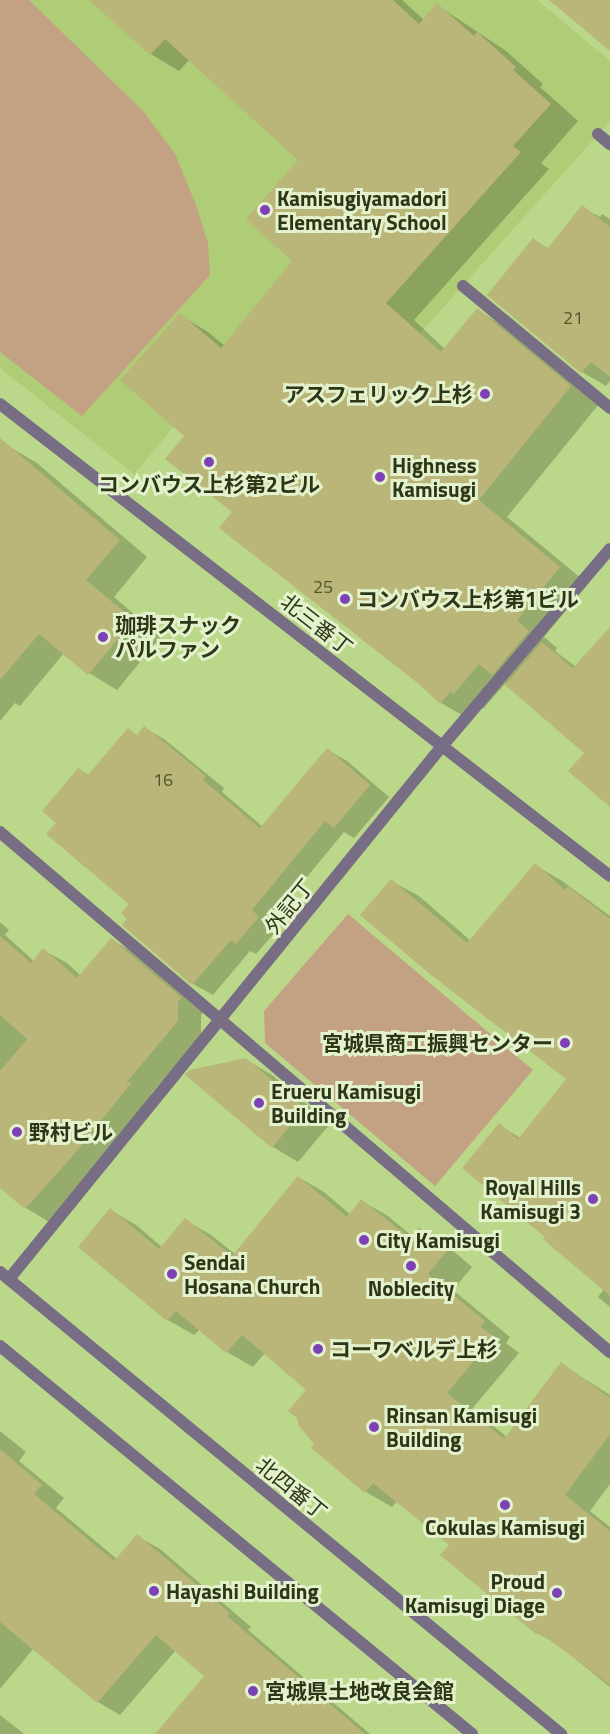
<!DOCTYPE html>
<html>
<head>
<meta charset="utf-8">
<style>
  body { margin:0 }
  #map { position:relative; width:610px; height:1734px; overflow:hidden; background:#bbd789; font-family:"Titillium Web","Noto Sans JP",sans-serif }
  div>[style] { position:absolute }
  .built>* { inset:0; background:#afcc77 }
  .green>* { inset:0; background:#c3a283 }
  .shadow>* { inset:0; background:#0003 }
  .building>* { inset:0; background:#bab578 }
  .minor>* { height:12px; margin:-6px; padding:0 6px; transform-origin:6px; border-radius:6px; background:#776d84 }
  .tertiary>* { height:12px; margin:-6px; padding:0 6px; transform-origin:6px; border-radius:6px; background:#776d84 }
  .dots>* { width:16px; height:16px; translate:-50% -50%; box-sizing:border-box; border:3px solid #e3f2cc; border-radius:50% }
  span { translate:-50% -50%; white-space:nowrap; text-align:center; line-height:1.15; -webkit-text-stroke:6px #e3f2cc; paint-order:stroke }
  .number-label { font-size:18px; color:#50562f }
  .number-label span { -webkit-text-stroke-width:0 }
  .poi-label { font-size:21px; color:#2d3717; font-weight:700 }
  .left { translate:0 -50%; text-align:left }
  .right { translate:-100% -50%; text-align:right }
  .street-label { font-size:21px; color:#2d3717 }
</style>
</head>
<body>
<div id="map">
  <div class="built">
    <div style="clip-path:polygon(0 0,537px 0,610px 61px,610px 121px,380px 378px,280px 300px,134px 474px,0 368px)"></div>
  </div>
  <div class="green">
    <div style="clip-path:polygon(0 0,29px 0,144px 112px,175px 154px,196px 205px,208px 243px,210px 275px,82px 416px,0 352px)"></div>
    <div style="clip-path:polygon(348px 914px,533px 1070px,435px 1186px,265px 1043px,264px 1011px)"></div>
  </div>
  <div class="shadow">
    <div style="clip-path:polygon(92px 0,402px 0,424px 20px,437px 5px,506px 51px,543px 84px,540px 87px,578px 121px,541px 163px,549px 169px,414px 320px,445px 349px,477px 310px,506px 327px,599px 404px,507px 517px,588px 584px,544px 637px,557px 648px,555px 651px,576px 667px,610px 629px,610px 804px,586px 753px,505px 684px,483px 709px,480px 707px,469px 719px,441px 703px,234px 512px,186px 436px,180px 315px,208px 332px,225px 346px,295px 261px,300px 160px,190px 59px,179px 71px,151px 54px)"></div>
    <div style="clip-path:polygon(582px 207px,600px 217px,602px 214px,610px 219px,610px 381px,606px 386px,582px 372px,489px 295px,534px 240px,549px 249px)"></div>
    <div style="clip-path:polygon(0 446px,8px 446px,37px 463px,147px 557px,114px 597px,161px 637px,117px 690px,89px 673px,64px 653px,20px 706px,15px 703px,0 721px)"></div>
    <div style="clip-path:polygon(144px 728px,164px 739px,224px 788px,222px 792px,263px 827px,328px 750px,347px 761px,389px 797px,354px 838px,344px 832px,270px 922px,278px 929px,256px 954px,250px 951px,213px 995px,193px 984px,124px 925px,130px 918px,131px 904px,58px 823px,79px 769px,89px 775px,128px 730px,138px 736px)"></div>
    <div style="clip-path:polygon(535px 865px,562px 881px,610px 916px,610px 1307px,598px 1297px,604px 1289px,547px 1237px,499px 1125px,520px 1138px,568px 1078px,391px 881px,419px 896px,471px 941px)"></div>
    <div style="clip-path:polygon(0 922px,9px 930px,5px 935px,34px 961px,43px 950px,67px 963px,81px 976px,112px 940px,135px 953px,204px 1012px,201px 1015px,201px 1035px,151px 1094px,156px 1096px,49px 1222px,26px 1208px,0 1186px)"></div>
    <div style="clip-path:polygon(246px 1060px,272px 1075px,330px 1124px,298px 1162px,273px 1147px)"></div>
    <div style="clip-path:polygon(298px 1177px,324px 1192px,351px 1215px,362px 1201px,388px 1216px,413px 1237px,419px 1229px,445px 1244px,472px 1267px,453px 1290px,510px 1337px,506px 1343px,519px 1353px,472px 1409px,507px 1437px,561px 1364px,610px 1395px,610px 1484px,590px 1511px,610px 1527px,610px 1687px,558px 1645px,538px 1633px,442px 1555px,451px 1545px,397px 1501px,392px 1507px,366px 1492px,313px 1448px,316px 1444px,308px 1390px,265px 1353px,253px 1367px,227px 1352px,200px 1329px,194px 1335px,168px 1320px,80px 1247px,110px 1210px,136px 1225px,162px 1247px,185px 1220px,211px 1235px,235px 1254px)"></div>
    <div style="clip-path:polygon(0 1431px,26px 1452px,19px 1461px,64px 1498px,56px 1508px,117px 1559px,137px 1536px,160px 1549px,251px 1627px,248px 1630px,370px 1734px,157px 1734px,206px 1676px,176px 1650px,120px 1715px,98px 1702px,34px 1648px,0 1689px)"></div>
    <div style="clip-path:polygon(0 1715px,24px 1734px,0 1734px)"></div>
  </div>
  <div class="building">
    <div style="clip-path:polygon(89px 0,393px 0,419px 24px,437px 3px,474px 36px,477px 32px,516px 67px,513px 70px,551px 104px,513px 146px,521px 152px,386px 303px,441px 352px,477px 308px,571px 386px,479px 500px,560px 567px,517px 620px,529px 631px,492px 675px,479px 664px,454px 694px,450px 692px,440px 704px,419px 684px,219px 528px,232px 512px,165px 459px,184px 436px,120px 380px,180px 313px,221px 348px,292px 261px,246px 219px,298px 160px,165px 39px,150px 55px)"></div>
    <div style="clip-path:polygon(549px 0,610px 0,610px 51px)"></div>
    <div style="clip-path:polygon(582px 205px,610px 227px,610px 377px,591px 362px,581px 373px,487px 295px,533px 238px,547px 249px)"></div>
    <div style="clip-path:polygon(0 438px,120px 540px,86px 580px,134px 620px,88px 675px,39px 634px,0 680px)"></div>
    <div style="clip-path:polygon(610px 627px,610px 807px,568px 771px,584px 753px,505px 685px,542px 642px,573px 668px)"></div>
    <div style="clip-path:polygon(144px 726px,206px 776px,203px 780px,260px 828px,327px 748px,370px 785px,334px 828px,325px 821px,252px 910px,259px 917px,236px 944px,231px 940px,192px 985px,122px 925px,127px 919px,121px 913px,129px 904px,46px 834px,56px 823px,42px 811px,78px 768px,88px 775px,128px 728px,137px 735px)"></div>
    <div style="clip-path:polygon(535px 863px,565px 890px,568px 886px,610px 919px,610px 1296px,543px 1239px,545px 1237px,462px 1168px,499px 1123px,518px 1139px,566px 1079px,431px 975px,360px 915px,391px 879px,467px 943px)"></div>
    <div style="clip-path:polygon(0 936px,31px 963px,43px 948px,77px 978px,111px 938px,182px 998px,178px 1002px,178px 1021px,126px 1083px,133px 1081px,70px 1159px,25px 1209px,0 1188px,0 1071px,27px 1039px,0 1015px)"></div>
    <div style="clip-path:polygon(246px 1058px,305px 1108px,272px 1148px,185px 1075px,190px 1070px)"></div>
    <div style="clip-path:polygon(298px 1176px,347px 1217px,361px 1199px,410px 1238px,419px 1227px,447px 1251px,428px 1274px,485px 1321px,481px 1327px,494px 1337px,447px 1393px,504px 1439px,561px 1362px,610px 1398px,610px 1434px,565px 1495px,610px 1531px,610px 1685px,539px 1632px,537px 1635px,440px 1555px,449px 1545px,373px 1483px,365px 1493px,311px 1448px,314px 1444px,299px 1426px,297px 1418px,288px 1411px,306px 1390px,242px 1335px,226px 1353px,176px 1311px,167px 1321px,78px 1247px,110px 1208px,159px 1249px,185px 1218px,232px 1256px)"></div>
    <div style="clip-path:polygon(0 1449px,42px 1485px,34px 1494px,114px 1561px,137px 1534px,230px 1613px,227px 1616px,365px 1734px,155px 1734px,204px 1676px,156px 1635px,97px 1703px,0 1622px)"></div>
  </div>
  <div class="minor">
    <div style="left:598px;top:134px;width:16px;rotate:40deg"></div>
    <div style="left:463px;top:286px;width:191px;rotate:39.7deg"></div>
    <div style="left:0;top:404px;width:771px;rotate:37.73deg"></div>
    <div style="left:0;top:832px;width:802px;rotate:40.45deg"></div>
    <div style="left:9px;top:1279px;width:688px;rotate:-50.9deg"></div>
    <div style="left:443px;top:745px;width:257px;rotate:-49.6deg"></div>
  </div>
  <div class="tertiary">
    <div style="left:0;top:1272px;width:727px;rotate:39.47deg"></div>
    <div style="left:0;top:1346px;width:611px;rotate:39.42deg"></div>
  </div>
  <div class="dots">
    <div style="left:265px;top:210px;background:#7d40b6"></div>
    <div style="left:485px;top:394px;background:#7d40b6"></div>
    <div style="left:209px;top:462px;background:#7d40b6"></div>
    <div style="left:380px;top:477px;background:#7d40b6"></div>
    <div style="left:345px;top:599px;background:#7d40b6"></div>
    <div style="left:103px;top:637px;background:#7d40b6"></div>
    <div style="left:565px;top:1043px;background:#7d40b6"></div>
    <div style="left:259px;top:1103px;background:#7d40b6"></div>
    <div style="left:17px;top:1132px;background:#7d40b6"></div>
    <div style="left:593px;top:1199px;background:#7d40b6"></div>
    <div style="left:364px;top:1240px;background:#7d40b6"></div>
    <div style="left:411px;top:1266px;background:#7d40b6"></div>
    <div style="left:172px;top:1274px;background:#7d40b6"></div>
    <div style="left:318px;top:1349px;background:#7d40b6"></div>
    <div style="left:374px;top:1427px;background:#7d40b6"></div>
    <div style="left:505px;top:1505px;background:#7d40b6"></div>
    <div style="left:154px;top:1591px;background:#7d40b6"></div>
    <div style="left:557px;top:1593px;background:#7d40b6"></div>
    <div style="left:253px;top:1691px;background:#7d40b6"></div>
  </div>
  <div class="number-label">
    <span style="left:573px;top:318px">21</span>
    <span style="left:323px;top:587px">25</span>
    <span style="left:163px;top:780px">16</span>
  </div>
  <div class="poi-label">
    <span class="left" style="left:277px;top:210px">Kamisugiyamadori<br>Elementary School</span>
    <span class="right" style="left:473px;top:394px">アスフェリック上杉</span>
    <span class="left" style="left:392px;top:477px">Highness<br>Kamisugi</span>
    <span style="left:209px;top:484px">コンバウス上杉第2ビル</span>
    <span class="left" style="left:357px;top:599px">コンバウス上杉第1ビル</span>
    <span class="left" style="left:115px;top:637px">珈琲スナック<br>パルファン</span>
    <span class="right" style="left:553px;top:1043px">宮城県商工振興センター</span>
    <span class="left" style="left:271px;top:1103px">Erueru Kamisugi<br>Building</span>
    <span class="left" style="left:29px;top:1132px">野村ビル</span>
    <span class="right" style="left:581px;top:1199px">Royal Hills<br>Kamisugi 3</span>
    <span class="left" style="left:376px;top:1240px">City Kamisugi</span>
    <span class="left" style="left:184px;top:1274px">Sendai<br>Hosana Church</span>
    <span style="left:411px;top:1288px">Noblecity</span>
    <span class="left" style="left:330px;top:1349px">コーワベルデ上杉</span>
    <span class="left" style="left:386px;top:1427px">Rinsan Kamisugi<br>Building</span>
    <span style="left:505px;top:1527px">Cokulas Kamisugi</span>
    <span class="right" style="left:545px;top:1593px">Proud<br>Kamisugi Diage</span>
    <span class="left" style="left:166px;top:1591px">Hayashi Building</span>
    <span class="left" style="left:265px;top:1691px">宮城県土地改良会館</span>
  </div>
  <div class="street-label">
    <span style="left:317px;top:624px;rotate:38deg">北三番丁</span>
    <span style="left:289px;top:906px;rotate:-51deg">外記丁</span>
    <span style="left:292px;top:1488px;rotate:39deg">北四番丁</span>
  </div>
</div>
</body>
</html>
